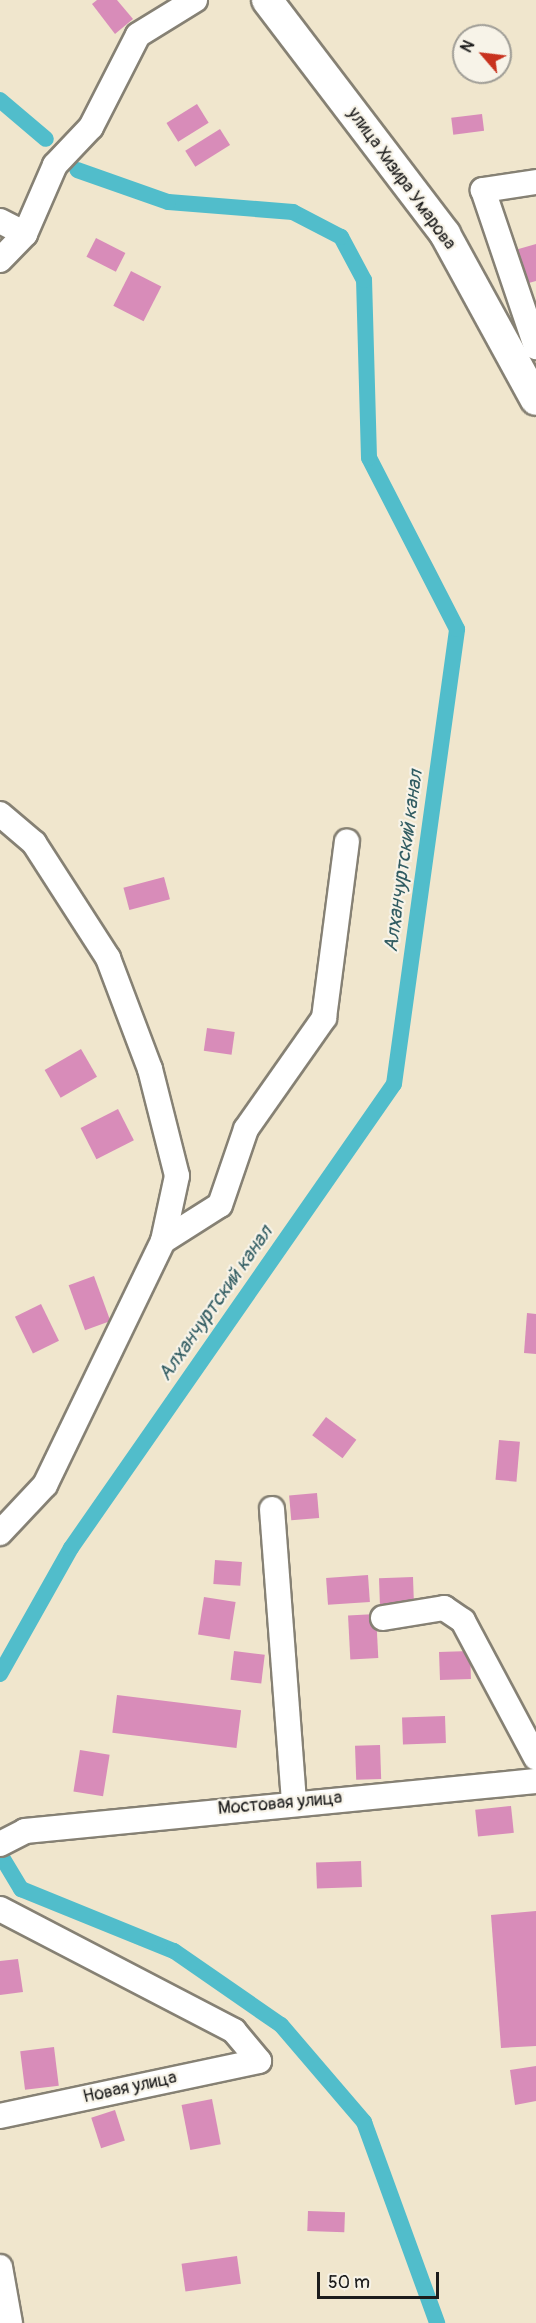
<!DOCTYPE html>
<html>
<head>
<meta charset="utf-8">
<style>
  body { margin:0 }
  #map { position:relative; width:536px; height:2323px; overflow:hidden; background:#f0e6cd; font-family:Pangolin,sans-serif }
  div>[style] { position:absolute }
  .canal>* { height:16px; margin:-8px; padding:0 8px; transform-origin:8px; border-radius:8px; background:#51bdcb }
  .building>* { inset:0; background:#d88cb9; transform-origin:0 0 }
  .roads { filter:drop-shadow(2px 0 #868174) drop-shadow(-2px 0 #868174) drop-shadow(0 2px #868174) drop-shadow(0 -2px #868174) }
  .minor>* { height:24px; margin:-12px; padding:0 12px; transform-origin:12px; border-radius:12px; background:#fff }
  .major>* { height:30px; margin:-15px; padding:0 15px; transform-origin:15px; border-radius:15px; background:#fff }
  span { translate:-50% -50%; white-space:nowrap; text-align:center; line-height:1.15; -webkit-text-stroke:4.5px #f7f3e8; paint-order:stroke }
  .street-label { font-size:18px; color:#1c1c1c }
  .water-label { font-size:20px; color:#315c62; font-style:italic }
  .north { position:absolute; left:452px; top:24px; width:60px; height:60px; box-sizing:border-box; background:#f7f3e8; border:2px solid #9f9d96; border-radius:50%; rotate:298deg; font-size:16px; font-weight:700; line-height:24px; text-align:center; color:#1c1c1c }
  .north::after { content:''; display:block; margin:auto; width:21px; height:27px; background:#c8321e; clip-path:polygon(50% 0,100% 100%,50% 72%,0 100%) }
  .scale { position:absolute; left:317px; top:2272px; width:122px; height:27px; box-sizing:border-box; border:3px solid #1c1c1c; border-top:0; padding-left:8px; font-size:18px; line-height:21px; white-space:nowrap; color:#1c1c1c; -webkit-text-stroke:4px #f7f3e8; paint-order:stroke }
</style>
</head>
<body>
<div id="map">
  <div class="canal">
    <div style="left:0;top:100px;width:60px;rotate:40.3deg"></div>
    <div style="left:0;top:1674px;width:145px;rotate:-60.6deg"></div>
    <div style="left:71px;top:1548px;width:565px;rotate:-55.16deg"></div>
    <div style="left:394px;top:1084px;width:459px;rotate:-82.1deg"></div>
    <div style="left:457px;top:629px;width:192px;rotate:-117.2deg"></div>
    <div style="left:369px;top:458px;width:178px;rotate:-91.6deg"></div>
    <div style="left:364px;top:280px;width:49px;rotate:-118.1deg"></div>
    <div style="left:341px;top:237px;width:54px;rotate:-152.5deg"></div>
    <div style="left:293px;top:212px;width:125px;rotate:-175.4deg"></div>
    <div style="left:168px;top:202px;width:96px;rotate:-160.6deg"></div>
    <div style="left:0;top:1854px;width:41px;rotate:59deg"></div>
    <div style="left:21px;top:1889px;width:165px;rotate:22.1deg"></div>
    <div style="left:174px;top:1951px;width:130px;rotate:34.7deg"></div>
    <div style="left:281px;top:2025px;width:128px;rotate:49.4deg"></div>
    <div style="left:364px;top:2122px;width:214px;rotate:70deg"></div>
  </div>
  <div class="building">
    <div style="clip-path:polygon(97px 0,117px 0,133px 19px,115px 34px,92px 4px)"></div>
    <div style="left:197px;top:104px;width:22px;height:36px;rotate:58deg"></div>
    <div style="left:482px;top:114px;width:17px;height:31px;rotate:83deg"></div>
    <div style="left:220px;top:129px;width:19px;height:41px;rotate:58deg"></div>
    <div style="left:96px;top:238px;width:33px;height:21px;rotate:27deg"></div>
    <div style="clip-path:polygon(536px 244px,536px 281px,525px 284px,515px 250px)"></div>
    <div style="left:131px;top:271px;width:34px;height:39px;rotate:27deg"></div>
    <div style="left:164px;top:877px;width:23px;height:42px;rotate:75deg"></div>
    <div style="left:207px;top:1028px;width:28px;height:23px;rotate:8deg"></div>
    <div style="left:81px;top:1049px;width:32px;height:42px;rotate:60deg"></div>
    <div style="left:118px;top:1109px;width:35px;height:42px;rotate:63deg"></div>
    <div style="left:94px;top:1276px;width:48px;height:27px;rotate:70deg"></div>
    <div style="left:41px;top:1304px;width:41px;height:29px;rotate:64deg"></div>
    <div style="clip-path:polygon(527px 1313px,536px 1314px,536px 1354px,524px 1353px)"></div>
    <div style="left:326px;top:1417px;width:38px;height:23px;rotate:37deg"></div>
    <div style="left:499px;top:1440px;width:21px;height:40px;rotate:5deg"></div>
    <div style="left:317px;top:1493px;width:25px;height:28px;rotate:85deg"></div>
    <div style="left:215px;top:1560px;width:27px;height:24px;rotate:4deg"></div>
    <div style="left:368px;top:1575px;width:27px;height:42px;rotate:86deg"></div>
    <div style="left:413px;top:1577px;width:28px;height:34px;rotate:88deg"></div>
    <div style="left:204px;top:1597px;width:32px;height:38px;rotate:9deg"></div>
    <div style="left:376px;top:1614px;width:44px;height:28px;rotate:87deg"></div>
    <div style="left:234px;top:1651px;width:31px;height:29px;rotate:7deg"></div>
    <div style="left:470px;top:1651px;width:28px;height:31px;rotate:88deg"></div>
    <div style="left:117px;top:1695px;width:125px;height:38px;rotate:7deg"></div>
    <div style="left:445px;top:1716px;width:27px;height:43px;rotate:88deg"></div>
    <div style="left:380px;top:1745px;width:34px;height:25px;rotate:88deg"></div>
    <div style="left:80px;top:1750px;width:30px;height:42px;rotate:9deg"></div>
    <div style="left:511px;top:1806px;width:27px;height:36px;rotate:84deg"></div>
    <div style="left:361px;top:1861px;width:26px;height:45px;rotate:88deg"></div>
    <div style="clip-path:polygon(536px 1911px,536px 2046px,501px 2048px,491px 1915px)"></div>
    <div style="clip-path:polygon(18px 1959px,23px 1992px,0 1995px,0 1961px)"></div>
    <div style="left:54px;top:2047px;width:39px;height:34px;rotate:83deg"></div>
    <div style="clip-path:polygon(536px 2066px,536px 2101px,515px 2105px,510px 2070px)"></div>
    <div style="left:212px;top:2099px;width:46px;height:31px;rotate:79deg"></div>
    <div style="left:115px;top:2110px;width:32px;height:25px;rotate:72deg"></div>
    <div style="left:308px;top:2211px;width:37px;height:20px;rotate:2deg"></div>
    <div style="left:237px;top:2256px;width:28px;height:56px;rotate:82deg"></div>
  </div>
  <div class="roads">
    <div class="minor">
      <div style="left:536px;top:182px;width:54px;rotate:171.4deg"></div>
      <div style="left:483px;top:190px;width:166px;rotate:71.3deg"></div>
      <div style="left:0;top:221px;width:28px;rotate:27deg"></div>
      <div style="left:0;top:260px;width:36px;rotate:-46deg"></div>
      <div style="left:25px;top:234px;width:75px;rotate:-66.5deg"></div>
      <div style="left:55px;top:165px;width:52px;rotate:-46.5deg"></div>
      <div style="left:91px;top:127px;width:103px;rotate:-62.9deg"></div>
      <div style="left:138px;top:35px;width:67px;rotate:-31.6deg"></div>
      <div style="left:0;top:814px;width:45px;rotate:40.5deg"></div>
      <div style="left:34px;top:843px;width:137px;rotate:57.2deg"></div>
      <div style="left:108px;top:958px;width:119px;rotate:69.3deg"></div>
      <div style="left:150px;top:1069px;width:110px;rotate:75.8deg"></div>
      <div style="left:177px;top:1176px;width:66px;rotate:102.2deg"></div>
      <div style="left:163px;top:1241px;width:271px;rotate:115.8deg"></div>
      <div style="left:45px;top:1485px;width:66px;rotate:133.2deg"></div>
      <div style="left:163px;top:1241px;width:67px;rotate:-32.3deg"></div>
      <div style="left:220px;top:1205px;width:80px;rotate:-71.1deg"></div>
      <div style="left:246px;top:1129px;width:136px;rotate:-54.9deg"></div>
      <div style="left:324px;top:1018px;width:178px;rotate:-82.6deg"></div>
      <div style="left:272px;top:1509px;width:294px;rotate:85.7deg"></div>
      <div style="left:383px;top:1618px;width:62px;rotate:-9.3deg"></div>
      <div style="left:444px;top:1608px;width:23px;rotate:34deg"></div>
      <div style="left:463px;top:1621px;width:155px;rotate:61.9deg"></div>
      <div style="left:0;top:1844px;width:28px;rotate:-27deg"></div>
      <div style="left:25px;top:1831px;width:513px;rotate:-5.59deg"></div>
      <div style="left:0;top:1909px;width:264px;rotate:27.5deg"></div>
      <div style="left:234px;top:2031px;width:39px;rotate:50deg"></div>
      <div style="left:259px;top:2061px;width:265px;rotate:168deg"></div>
      <div style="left:0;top:2267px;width:57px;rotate:79.9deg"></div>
    </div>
    <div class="major">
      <div style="left:267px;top:0;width:294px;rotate:52.7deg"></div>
      <div style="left:445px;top:234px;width:189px;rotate:61.3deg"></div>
    </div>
  </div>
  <div class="street-label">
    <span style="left:401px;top:179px;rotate:54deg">улица Хизира Умарова</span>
    <span style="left:280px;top:1804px;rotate:-5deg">Мостовая улица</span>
    <span style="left:130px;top:2088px;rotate:-12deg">Новая улица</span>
  </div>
  <div class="water-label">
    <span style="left:403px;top:861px;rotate:-82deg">Алханчуртский канал</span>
    <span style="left:215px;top:1303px;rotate:-55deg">Алханчуртский канал</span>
  </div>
  <div class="north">N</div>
  <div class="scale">50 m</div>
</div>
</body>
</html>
